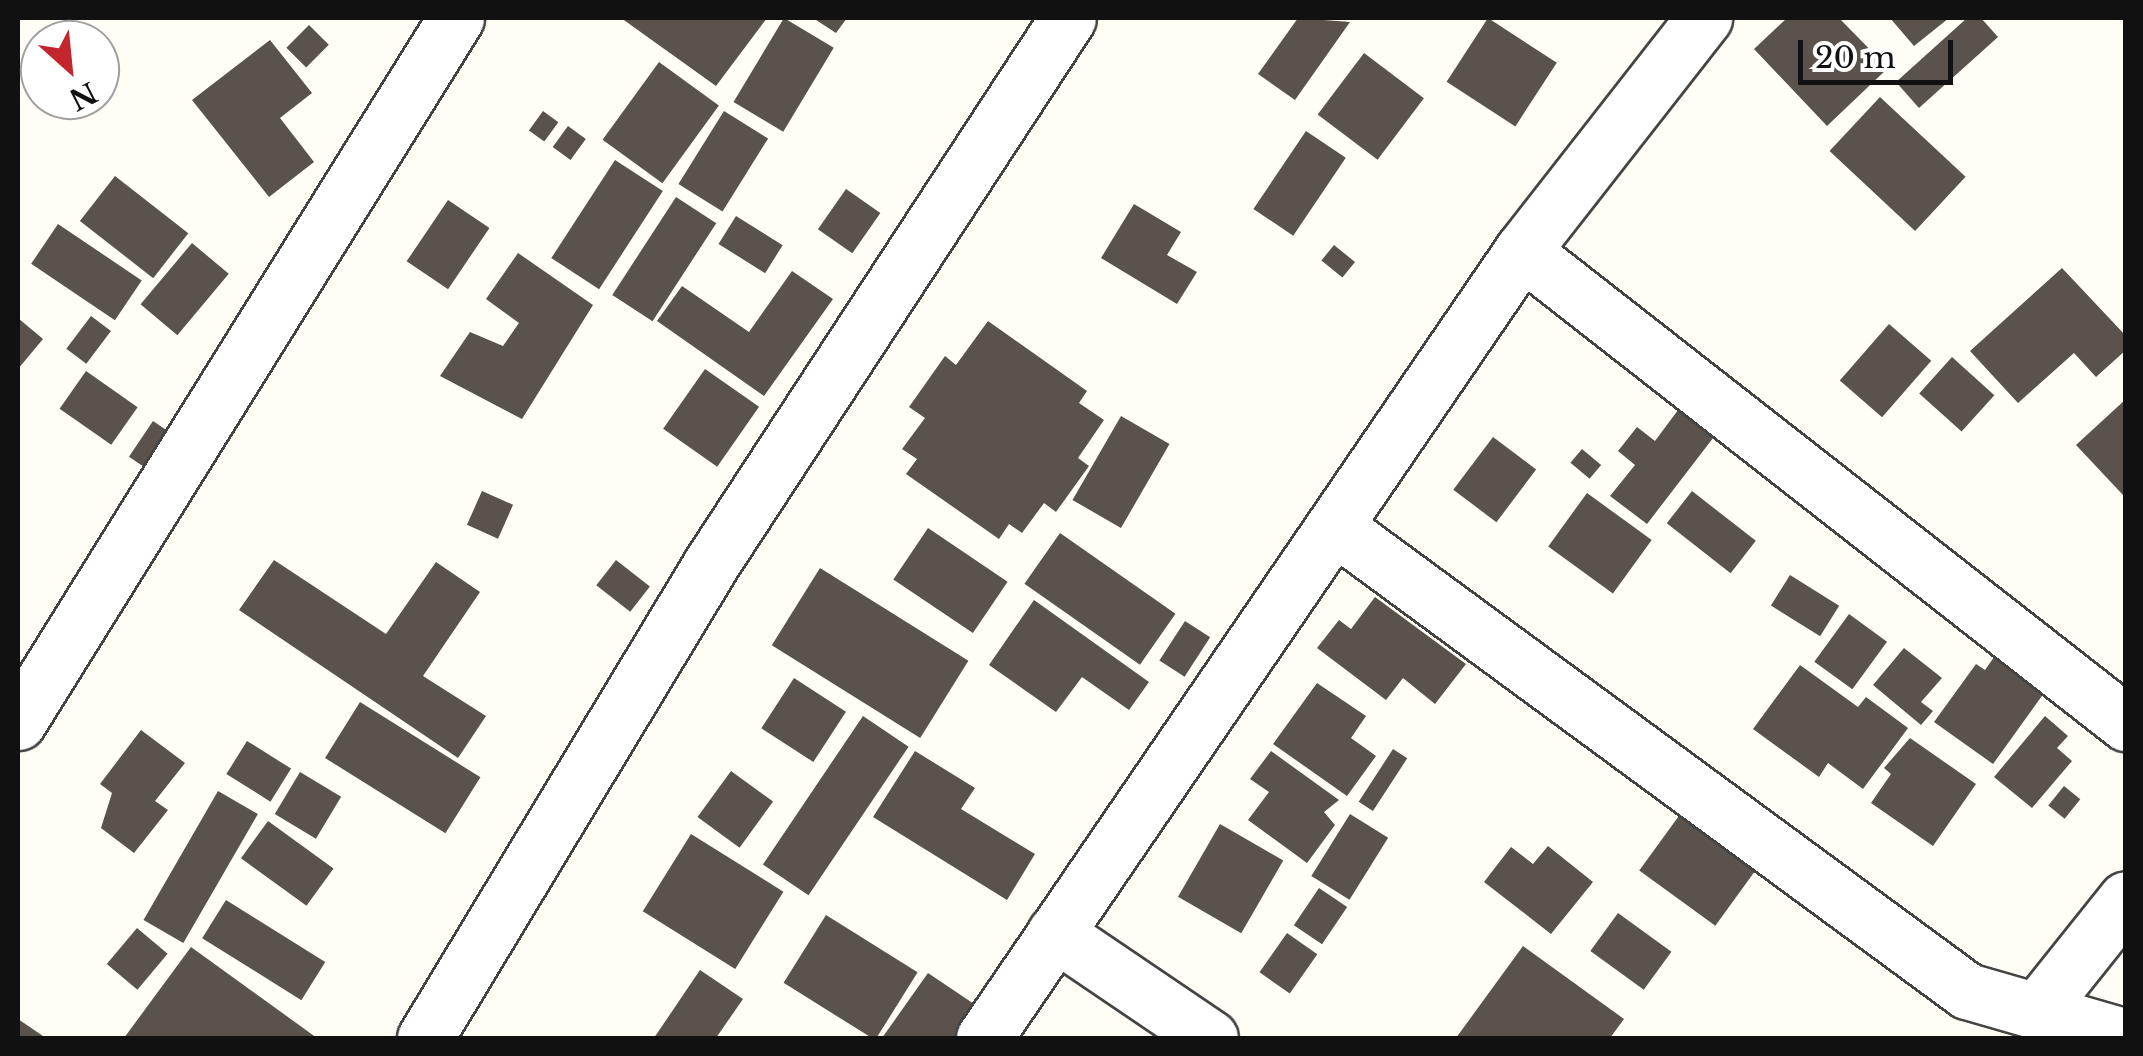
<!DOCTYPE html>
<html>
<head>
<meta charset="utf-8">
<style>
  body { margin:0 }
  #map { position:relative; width:2143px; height:1056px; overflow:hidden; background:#fffdf5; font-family:"Libre Baskerville",serif }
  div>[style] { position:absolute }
  .building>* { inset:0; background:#5a524d; transform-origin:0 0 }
  .roads { filter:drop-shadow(2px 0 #444) drop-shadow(-2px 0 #444) drop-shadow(0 2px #444) drop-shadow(0 -2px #444) }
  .minor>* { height:55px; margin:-27.5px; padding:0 27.5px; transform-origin:27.5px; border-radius:27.5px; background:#fff }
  span { translate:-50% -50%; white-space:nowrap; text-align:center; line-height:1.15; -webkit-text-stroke:10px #fff; paint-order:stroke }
  .frame { position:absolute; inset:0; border:20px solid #111; pointer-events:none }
  .north { position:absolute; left:20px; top:20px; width:100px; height:100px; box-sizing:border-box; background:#fff; border:2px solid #a0a0a0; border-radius:50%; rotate:153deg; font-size:28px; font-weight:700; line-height:40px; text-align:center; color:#111 }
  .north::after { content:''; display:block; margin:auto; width:35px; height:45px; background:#c4262e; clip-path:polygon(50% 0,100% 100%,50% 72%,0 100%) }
  .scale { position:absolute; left:1798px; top:40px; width:155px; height:45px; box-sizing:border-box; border:5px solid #111; border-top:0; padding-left:12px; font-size:30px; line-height:35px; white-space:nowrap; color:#111; -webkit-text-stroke:8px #fff; paint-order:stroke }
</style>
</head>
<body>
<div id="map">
  <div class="building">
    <div style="clip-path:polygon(621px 18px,767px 18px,716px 86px)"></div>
    <div style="left:784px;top:18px;width:58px;height:98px;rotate:31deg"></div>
    <div style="clip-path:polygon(813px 18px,847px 18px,836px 33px)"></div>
    <div style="clip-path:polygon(1298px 18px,1350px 22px,1295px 100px,1258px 74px)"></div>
    <div style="left:1488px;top:18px;width:82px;height:76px;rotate:33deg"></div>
    <div style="clip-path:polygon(1787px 18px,1839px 18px,1888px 68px,1827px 126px,1754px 49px)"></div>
    <div style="clip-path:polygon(1890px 18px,1949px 18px,1914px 46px)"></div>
    <div style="clip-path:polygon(1967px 18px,1981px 18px,1998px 37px,1919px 108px,1896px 82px)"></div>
    <div style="left:309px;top:25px;width:28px;height:32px;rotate:45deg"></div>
    <div style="clip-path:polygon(270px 40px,312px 93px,280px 118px,314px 162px,269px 197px,192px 100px)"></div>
    <div style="left:1364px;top:53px;width:75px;height:77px;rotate:37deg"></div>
    <div style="left:659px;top:62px;width:74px;height:96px;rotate:36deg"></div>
    <div style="left:1880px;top:97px;width:117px;height:74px;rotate:43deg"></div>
    <div style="left:543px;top:111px;width:19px;height:24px;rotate:36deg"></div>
    <div style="left:724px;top:111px;width:52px;height:86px;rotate:32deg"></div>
    <div style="left:568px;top:126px;width:22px;height:26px;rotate:36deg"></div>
    <div style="left:1306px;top:131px;width:48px;height:94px;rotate:34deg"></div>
    <div style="left:615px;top:160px;width:57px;height:117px;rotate:33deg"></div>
    <div style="left:115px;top:176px;width:93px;height:57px;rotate:38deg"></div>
    <div style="left:846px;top:189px;width:42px;height:49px;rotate:35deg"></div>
    <div style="left:676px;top:197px;width:48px;height:117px;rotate:33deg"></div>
    <div style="left:448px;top:200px;width:50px;height:74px;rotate:34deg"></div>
    <div style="clip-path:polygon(1134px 204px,1181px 232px,1167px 255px,1197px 272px,1177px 304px,1101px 258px)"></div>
    <div style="left:736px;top:216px;width:55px;height:33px;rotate:32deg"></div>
    <div style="left:58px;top:224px;width:101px;height:48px;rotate:34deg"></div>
    <div style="left:192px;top:243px;width:48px;height:80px;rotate:40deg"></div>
    <div style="left:1334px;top:245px;width:27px;height:20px;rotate:39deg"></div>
    <div style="clip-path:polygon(518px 253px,593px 305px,522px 419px,440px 376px,470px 332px,503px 346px,519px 323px,486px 299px)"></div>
    <div style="clip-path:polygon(2062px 268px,2126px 336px,2126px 350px,2096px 377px,2074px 353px,2018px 403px,1970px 351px)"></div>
    <div style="clip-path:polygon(792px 271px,833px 299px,764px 396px,657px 321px,682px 286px,749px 332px)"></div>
    <div style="left:91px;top:316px;width:25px;height:41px;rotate:37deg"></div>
    <div style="clip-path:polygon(18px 318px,43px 339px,18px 369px)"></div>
    <div style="clip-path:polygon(988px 321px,1087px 391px,1079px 403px,1104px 420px,1078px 458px,1089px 466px,1056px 512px,1044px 503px,1022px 533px,1009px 524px,999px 539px,906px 474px,917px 459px,902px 449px,925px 418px,909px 407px,945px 356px,956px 365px)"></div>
    <div style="left:1889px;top:324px;width:56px;height:75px;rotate:41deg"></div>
    <div style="left:1952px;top:357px;width:57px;height:49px;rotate:42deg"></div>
    <div style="left:705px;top:369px;width:66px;height:73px;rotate:35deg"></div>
    <div style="left:86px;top:371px;width:63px;height:46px;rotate:35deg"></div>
    <div style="clip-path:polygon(2126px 399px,2126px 493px,2123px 495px,2076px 445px)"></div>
    <div style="clip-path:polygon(1684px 402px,1720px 429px,1647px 524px,1610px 496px,1635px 465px,1618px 451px,1637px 427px,1655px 441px)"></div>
    <div style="left:1121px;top:416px;width:56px;height:97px;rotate:30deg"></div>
    <div style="left:153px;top:421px;width:27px;height:43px;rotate:34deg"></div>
    <div style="left:1493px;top:437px;width:54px;height:66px;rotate:37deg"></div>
    <div style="left:1582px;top:449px;width:25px;height:18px;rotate:40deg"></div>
    <div style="left:482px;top:491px;width:34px;height:37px;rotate:24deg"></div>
    <div style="left:1692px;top:491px;width:81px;height:41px;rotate:38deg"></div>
    <div style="left:1587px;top:493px;width:80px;height:66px;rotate:36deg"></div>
    <div style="left:928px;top:528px;width:96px;height:62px;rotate:34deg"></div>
    <div style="left:1060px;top:533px;width:141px;height:62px;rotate:35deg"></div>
    <div style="clip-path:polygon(274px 560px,386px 634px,436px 562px,480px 592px,423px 676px,486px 716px,458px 758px,239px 610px)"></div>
    <div style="left:616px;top:560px;width:43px;height:32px;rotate:38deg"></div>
    <div style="left:820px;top:568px;width:175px;height:91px;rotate:32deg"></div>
    <div style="left:1790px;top:575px;width:58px;height:36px;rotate:32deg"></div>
    <div style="clip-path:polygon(1375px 597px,1466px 664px,1435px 704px,1403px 678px,1386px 700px,1317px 648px,1339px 620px,1351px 629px)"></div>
    <div style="clip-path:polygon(1034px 600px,1149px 682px,1129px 710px,1082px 677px,1056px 712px,989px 665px)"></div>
    <div style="left:1849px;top:614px;width:47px;height:59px;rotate:36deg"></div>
    <div style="left:1185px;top:621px;width:30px;height:47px;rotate:33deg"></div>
    <div style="clip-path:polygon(2001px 647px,2052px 682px,1993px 764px,1934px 722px,1976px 664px,1985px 670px)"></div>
    <div style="clip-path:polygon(1904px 648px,1942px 678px,1921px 702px,1933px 711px,1921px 725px,1873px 685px)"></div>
    <div style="clip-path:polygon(1800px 665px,1858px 707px,1866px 697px,1908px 728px,1863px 789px,1828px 763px,1819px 777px,1753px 729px)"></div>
    <div style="left:794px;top:678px;width:62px;height:60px;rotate:33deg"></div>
    <div style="clip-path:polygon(1317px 683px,1366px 716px,1351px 738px,1376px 756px,1347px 796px,1273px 744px)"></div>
    <div style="left:360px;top:702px;width:142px;height:66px;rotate:32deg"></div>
    <div style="left:863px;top:716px;width:55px;height:179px;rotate:34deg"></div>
    <div style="clip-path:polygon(2045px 716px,2068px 736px,2057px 748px,2072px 761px,2032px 808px,1994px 777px)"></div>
    <div style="clip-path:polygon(141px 730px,185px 763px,155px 801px,168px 810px,134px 853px,101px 828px,112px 793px,100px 784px)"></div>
    <div style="clip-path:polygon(1910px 738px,1976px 784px,1933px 846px,1871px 803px,1891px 774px,1884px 768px)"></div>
    <div style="left:247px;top:741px;width:52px;height:39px;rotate:32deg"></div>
    <div style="left:1393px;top:749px;width:17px;height:63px;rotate:33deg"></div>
    <div style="clip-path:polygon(915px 751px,975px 788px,961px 809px,1035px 854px,1007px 900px,873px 817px)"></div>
    <div style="clip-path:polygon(1271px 751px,1339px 800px,1324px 812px,1335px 825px,1307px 863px,1248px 820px,1269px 792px,1250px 779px)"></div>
    <div style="left:731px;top:771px;width:52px;height:57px;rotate:36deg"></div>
    <div style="left:300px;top:772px;width:48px;height:49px;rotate:31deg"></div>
    <div style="left:2064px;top:786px;width:21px;height:25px;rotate:39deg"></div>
    <div style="left:218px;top:791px;width:46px;height:149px;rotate:30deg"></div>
    <div style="left:1681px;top:813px;width:94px;height:71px;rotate:36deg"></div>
    <div style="left:1350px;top:814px;width:45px;height:73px;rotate:32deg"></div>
    <div style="left:268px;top:821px;width:81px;height:46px;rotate:36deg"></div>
    <div style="left:1220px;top:824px;width:73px;height:84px;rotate:30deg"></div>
    <div style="left:691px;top:834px;width:109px;height:91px;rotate:32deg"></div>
    <div style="clip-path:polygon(1548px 846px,1593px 882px,1551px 934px,1484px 882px,1511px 847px,1533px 864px)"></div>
    <div style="left:1319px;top:888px;width:34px;height:45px;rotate:34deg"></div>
    <div style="left:226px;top:900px;width:117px;height:45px;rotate:32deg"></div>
    <div style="left:1618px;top:913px;width:66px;height:47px;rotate:36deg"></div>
    <div style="left:826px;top:915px;width:108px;height:80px;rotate:32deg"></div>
    <div style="left:137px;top:928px;width:40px;height:47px;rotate:40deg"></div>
    <div style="left:1287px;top:933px;width:37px;height:48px;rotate:35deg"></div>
    <div style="clip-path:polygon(1523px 946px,1624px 1019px,1610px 1038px,1456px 1038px)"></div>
    <div style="clip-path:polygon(191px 947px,317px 1038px,124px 1038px)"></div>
    <div style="clip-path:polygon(700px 970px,743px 999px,716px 1038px,654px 1038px)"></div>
    <div style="clip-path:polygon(928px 973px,980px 1008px,959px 1038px,882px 1038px)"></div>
    <div style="clip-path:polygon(18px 1019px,46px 1038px,18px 1038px)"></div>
  </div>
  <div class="roads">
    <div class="minor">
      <div style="left:1522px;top:251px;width:296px;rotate:-52deg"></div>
      <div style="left:1334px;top:526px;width:785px;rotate:36.3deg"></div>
      <div style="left:1967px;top:991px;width:166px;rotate:16.1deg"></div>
      <div style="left:18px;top:722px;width:829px;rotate:-58.11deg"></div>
      <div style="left:1055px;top:933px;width:187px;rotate:34.1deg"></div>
      <div style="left:2039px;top:1008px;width:139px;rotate:-51.4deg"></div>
      <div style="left:425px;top:1038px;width:554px;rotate:-58.89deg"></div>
      <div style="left:711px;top:564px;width:652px;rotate:-56.82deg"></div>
      <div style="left:984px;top:1038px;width:953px;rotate:-55.64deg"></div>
      <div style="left:1522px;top:251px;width:767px;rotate:38.01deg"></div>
    </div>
  </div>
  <div class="frame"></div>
  <div class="north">N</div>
  <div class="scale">20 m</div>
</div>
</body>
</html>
